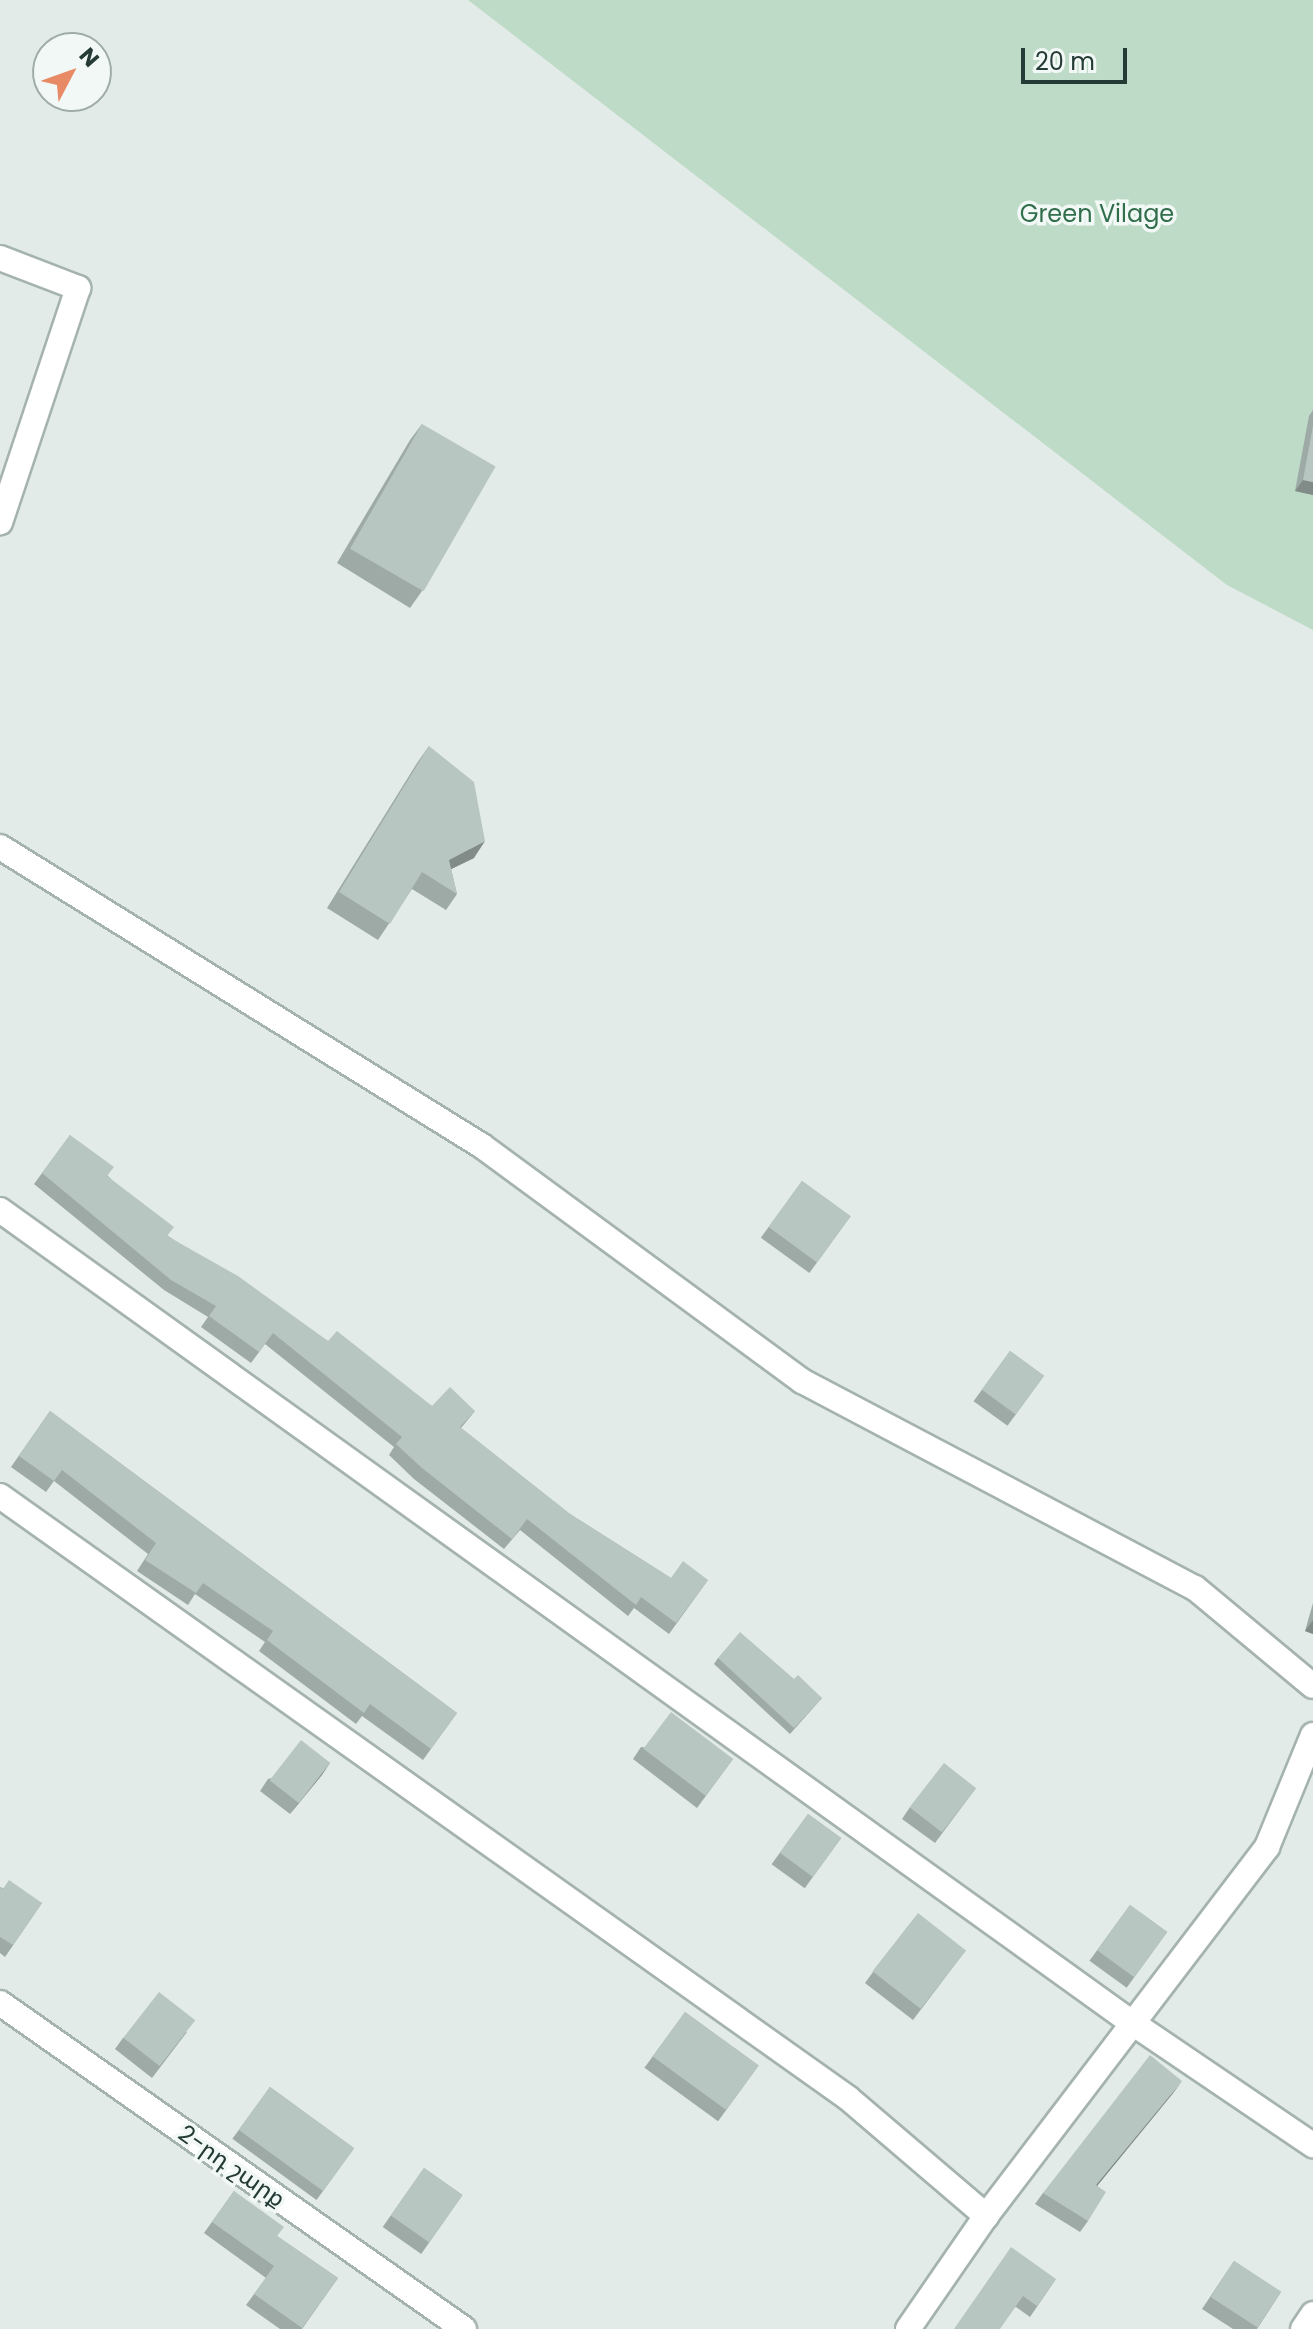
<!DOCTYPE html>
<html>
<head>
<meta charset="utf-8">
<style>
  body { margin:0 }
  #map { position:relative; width:1313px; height:2329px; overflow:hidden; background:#e2ebe8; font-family:Poppins,"Noto Sans Armenian",sans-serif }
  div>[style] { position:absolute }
  .green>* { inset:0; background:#bddbc6 }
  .roads { filter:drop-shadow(2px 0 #a5b3af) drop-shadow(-2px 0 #a5b3af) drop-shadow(0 2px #a5b3af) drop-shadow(0 -2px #a5b3af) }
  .minor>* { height:24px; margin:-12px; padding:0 12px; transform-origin:12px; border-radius:12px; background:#fff }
  .wall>* { inset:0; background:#9eaaa6; transform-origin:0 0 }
  .shaded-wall>* { inset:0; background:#818b87 }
  .building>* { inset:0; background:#b8c6c1; transform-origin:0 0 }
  span { translate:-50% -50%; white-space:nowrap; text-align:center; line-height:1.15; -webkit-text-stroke:7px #f2f8f5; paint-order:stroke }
  .park-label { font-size:24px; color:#316e4b }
  .street-label { font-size:24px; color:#243b36 }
  .north { position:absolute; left:32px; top:32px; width:80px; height:80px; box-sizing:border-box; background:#f2f8f5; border:2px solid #a0aca9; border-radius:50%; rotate:49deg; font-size:22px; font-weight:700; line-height:32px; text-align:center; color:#243b36 }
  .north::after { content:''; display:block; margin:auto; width:28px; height:36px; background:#e78a65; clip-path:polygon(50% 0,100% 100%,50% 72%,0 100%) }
  .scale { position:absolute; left:1021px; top:48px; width:106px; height:36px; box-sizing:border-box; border:4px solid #243b36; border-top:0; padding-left:10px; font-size:24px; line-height:28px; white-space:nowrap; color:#243b36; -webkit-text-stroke:6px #f2f8f5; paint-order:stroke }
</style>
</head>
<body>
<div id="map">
  <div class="green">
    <div style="clip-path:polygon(468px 0,1313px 0,1313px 630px,1227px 585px)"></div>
  </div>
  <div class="roads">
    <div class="minor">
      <div style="left:0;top:258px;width:84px;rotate:21deg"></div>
      <div style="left:78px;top:288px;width:247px;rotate:108.4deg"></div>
      <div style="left:0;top:847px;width:567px;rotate:31.81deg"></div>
      <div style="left:482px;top:1146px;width:397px;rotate:36.3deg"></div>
      <div style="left:802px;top:1381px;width:444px;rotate:27.8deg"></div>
      <div style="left:1195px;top:1588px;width:153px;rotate:39.7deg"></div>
      <div style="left:0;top:1210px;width:1392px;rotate:35.68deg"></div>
      <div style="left:1131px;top:2022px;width:220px;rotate:34.1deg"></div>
      <div style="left:0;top:1496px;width:1040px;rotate:35.37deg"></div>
      <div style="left:848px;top:2098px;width:182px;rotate:40.5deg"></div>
      <div style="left:0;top:2003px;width:567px;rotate:35.09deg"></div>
      <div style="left:908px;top:2329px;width:137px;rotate:-55.4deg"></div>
      <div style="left:986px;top:2216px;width:464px;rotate:-52.7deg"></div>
      <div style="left:1267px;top:1847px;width:121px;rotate:-67.7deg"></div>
      <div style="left:1303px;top:2329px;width:18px;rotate:-56deg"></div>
    </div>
  </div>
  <div class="wall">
    <div style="clip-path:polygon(1313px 410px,1313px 495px,1295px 491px,1309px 416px)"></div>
    <div style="clip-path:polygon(422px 424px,422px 591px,410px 608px,337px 563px,410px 440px)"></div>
    <div style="clip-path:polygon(429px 746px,474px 858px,451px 869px,457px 894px,446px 910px,412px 889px,378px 940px,327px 908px,417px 763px)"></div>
    <div style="clip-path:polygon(70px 1135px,108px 1176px,168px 1236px,328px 1341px,432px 1406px,475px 1411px,461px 1428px,570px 1514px,671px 1578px,708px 1580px,669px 1634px,634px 1608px,628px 1616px,520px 1530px,504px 1549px,414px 1479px,389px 1455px,394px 1447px,265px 1344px,251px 1363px,201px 1327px,208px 1317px,164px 1290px,34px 1184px)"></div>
    <div style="left:802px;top:1181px;width:60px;height:70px;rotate:36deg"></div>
    <div style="left:1010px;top:1351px;width:42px;height:62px;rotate:36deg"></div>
    <div style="clip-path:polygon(50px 1411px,457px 1713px,423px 1760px,362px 1716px,356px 1724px,259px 1651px,265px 1642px,195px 1594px,188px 1605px,137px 1571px,148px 1554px,54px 1481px,46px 1492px,11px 1467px)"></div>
    <div style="clip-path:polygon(1313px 1603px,1313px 1634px,1305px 1631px)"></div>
    <div style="clip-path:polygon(718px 1658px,794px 1679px,822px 1698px,790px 1734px,714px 1664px)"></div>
    <div style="clip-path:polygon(641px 1747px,733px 1759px,697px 1808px,633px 1759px)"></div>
    <div style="clip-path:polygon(330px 1763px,290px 1814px,260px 1791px,268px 1779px)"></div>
    <div style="clip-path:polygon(976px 1788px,935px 1843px,902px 1819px,910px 1807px)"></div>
    <div style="left:808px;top:1814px;width:41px;height:62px;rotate:36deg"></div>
    <div style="clip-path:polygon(0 1887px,42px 1903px,5px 1957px,0 1953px)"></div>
    <div style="left:1130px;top:1905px;width:46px;height:69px;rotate:36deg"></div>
    <div style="clip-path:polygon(966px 1950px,913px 2020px,865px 1983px,873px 1972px)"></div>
    <div style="left:685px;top:2012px;width:91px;height:69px;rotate:36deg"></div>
    <div style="clip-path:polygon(187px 2032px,152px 2078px,115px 2049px,123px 2038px)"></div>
    <div style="left:270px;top:2087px;width:104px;height:64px;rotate:36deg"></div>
    <div style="clip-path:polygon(1174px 2092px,1097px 2186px,1088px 2221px,1080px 2232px,1035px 2204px,1043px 2193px)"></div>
    <div style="left:424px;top:2168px;width:47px;height:72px;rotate:35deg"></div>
    <div style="clip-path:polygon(234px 2191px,277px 2236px,338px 2278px,302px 2329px,280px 2329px,246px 2305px,266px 2278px,204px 2233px)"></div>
    <div style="clip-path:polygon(1234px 2261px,1281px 2292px,1257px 2329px,1233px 2329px,1202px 2309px)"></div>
    <div style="clip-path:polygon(1056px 2279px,1030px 2317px,1016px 2307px,954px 2329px)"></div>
  </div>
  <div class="shaded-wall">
    <div style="clip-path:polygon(1303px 480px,1313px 482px,1313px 495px,1295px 491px)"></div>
    <div style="clip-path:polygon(485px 841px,474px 858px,437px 876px,449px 860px)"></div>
    <div style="clip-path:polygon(1313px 1620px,1313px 1634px,1305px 1631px)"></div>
    <div style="clip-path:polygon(330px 1763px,322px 1775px,290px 1814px,298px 1803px)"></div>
    <div style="clip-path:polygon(1182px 2081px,1174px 2092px,1088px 2197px,1096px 2185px)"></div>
  </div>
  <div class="building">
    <div style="left:422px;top:424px;width:85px;height:144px;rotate:30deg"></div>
    <div style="clip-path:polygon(1313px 426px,1313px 482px,1303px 480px)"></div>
    <div style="clip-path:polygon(429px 746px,474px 782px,485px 841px,449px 860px,457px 894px,422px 872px,390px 924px,339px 892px)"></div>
    <div style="clip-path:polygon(70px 1135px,114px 1167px,107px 1176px,174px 1227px,167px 1236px,238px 1276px,328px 1341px,337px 1331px,432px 1406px,450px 1387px,475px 1411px,460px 1427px,570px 1514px,671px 1578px,683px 1561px,708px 1580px,676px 1623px,641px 1597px,636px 1605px,527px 1519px,512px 1539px,422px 1468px,396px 1444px,402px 1437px,273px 1333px,259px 1352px,209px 1316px,216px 1306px,171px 1280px,42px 1173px)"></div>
    <div style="left:802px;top:1181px;width:60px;height:57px;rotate:36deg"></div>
    <div style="left:1010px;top:1351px;width:42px;height:48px;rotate:36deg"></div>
    <div style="clip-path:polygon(50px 1411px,457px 1713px,431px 1749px,370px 1704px,364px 1713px,267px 1640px,273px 1631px,203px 1583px,196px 1593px,145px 1560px,156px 1543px,62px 1470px,54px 1481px,19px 1456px)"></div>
    <div style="clip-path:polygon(740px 1632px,794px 1679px,798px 1675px,822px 1698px,794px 1728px,718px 1658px)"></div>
    <div style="left:671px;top:1712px;width:78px;height:46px;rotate:37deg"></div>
    <div style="left:301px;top:1740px;width:37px;height:51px;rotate:38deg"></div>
    <div style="left:944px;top:1763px;width:41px;height:56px;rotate:38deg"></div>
    <div style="left:808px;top:1814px;width:41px;height:48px;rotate:36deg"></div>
    <div style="clip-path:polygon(9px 1880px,42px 1903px,13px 1945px,0 1937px,0 1887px,3px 1889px)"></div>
    <div style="left:1130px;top:1905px;width:46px;height:56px;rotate:36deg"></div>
    <div style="left:918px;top:1913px;width:61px;height:74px;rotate:38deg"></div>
    <div style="left:159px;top:1992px;width:46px;height:58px;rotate:38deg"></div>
    <div style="left:685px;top:2012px;width:91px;height:55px;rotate:36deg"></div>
    <div style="clip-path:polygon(1150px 2055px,1182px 2081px,1096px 2185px,1106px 2192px,1088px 2221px,1043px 2193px)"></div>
    <div style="left:270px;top:2087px;width:104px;height:53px;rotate:36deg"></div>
    <div style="left:424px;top:2168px;width:47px;height:58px;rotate:35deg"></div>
    <div style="clip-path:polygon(234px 2191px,284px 2227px,277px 2236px,338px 2278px,302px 2328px,254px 2294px,274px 2266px,212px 2222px)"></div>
    <div style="clip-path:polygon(1011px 2247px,1056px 2279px,1037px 2306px,1023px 2296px,1000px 2329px,954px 2329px)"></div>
    <div style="left:1234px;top:2261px;width:56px;height:43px;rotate:33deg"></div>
  </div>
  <div class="park-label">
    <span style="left:1097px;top:214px">Green Vilage</span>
  </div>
  <div class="street-label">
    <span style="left:232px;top:2166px;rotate:35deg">2-րդ շարք</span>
  </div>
  <div class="north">N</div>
  <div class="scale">20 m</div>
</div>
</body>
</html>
